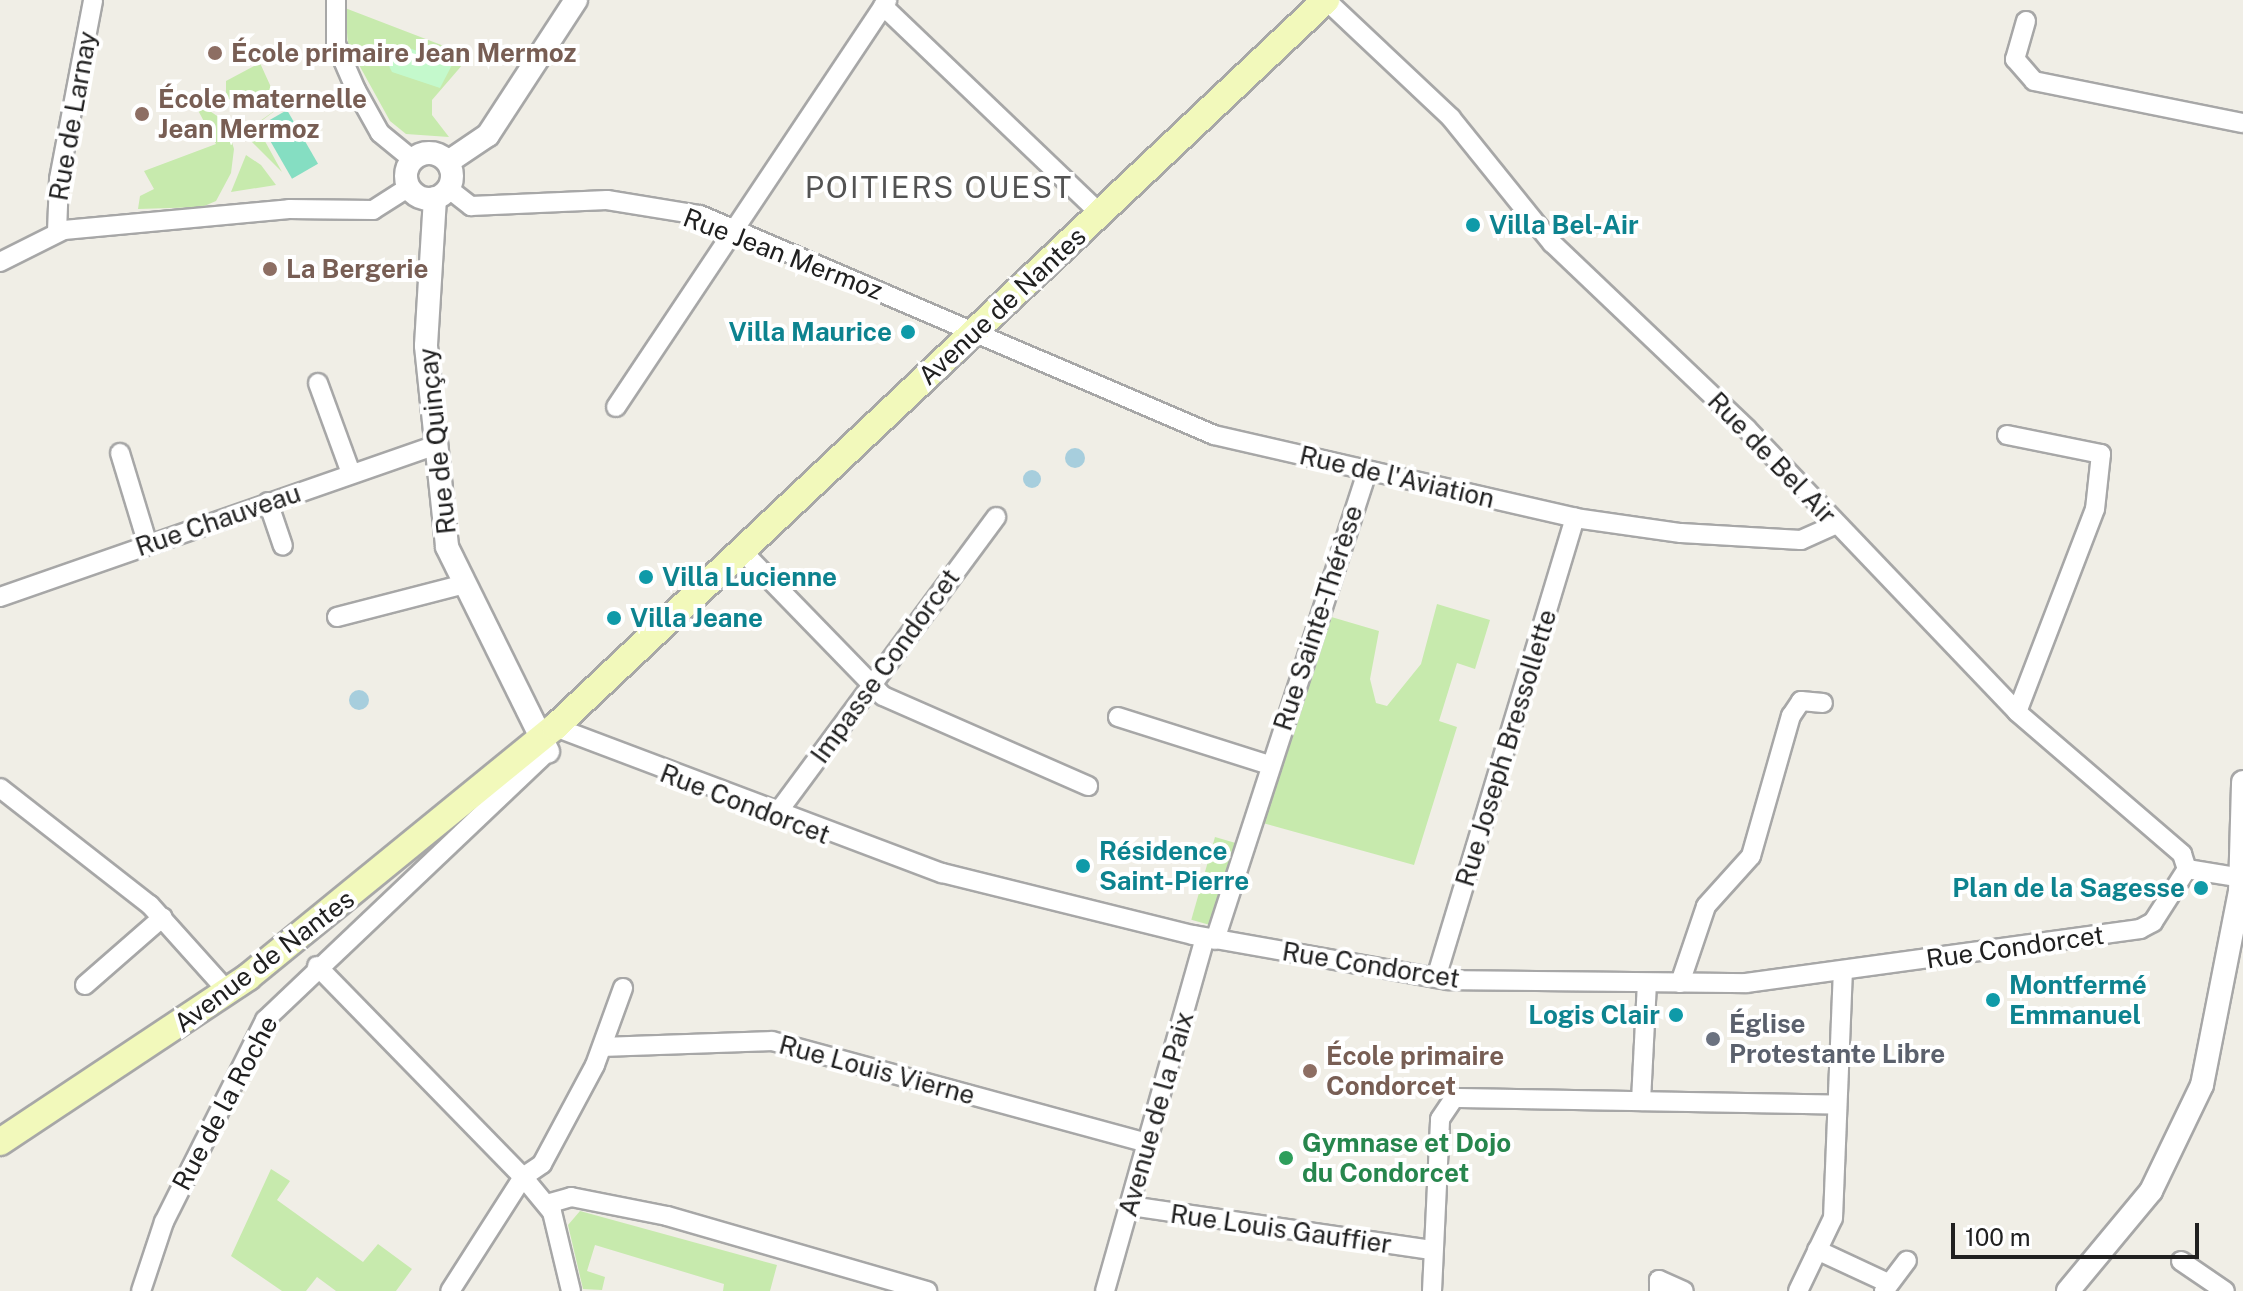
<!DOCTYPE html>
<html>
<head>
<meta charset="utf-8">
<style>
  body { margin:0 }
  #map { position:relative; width:2243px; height:1291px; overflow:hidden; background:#f0eee6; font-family:"Public Sans",sans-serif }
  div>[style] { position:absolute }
  .grass>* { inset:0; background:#c7eaad; transform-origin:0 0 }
  .park>* { inset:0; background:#c4f9cc }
  .pitch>* { inset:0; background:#85dec2; transform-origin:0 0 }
  .water>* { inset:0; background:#a7cedd }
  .round { border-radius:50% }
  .roads { filter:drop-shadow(2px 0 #a7a7a7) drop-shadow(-2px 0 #a7a7a7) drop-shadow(0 2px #a7a7a7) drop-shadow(0 -2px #a7a7a7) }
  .minor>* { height:18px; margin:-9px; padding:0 9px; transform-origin:9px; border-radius:9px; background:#fff }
  .tertiary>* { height:22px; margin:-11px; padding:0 11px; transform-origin:11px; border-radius:11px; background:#fff }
  .tertiary>.ring { margin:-11px; padding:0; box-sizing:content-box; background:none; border:22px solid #fff; border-radius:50% }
  .secondary>* { height:26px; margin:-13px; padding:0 13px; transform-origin:13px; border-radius:13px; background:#f2f9bb }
  .dots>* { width:22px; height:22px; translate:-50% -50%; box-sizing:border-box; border:4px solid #fff; border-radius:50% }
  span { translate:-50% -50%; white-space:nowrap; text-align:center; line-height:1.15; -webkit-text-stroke:8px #fff; paint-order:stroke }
  .education-label { font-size:26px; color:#785e54; font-weight:700 }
  .left { translate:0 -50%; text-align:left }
  .street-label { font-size:26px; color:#202020 }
  .culture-label { font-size:26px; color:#0d838f; font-weight:700 }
  .right { translate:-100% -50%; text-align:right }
  .worship-label { font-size:26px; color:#5b616d; font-weight:700 }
  .leisure-label { font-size:26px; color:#27864d; font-weight:700 }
  .quarter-label { font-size:30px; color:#535353; letter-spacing:2px }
  .scale { position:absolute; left:1951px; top:1223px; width:248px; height:36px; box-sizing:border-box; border:4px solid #202020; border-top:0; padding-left:10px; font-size:24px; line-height:28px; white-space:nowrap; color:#202020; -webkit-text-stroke:6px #fff; paint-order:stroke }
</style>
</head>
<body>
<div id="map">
  <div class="grass">
    <div style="clip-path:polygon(345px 8px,470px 56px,432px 100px,432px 115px,449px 137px,406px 134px,390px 121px,348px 45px)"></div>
    <div style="clip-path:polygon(260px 63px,275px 96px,249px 110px,243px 98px,226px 100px,226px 81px)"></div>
    <div style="clip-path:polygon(192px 99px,226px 122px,234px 149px,231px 173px,216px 201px,202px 207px,138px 209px,140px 196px,154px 189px,144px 171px,216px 144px)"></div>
    <div style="clip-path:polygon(284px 104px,256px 125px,282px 172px,243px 133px)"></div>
    <div style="clip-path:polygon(246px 155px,261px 165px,276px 185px,231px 192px)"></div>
    <div style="clip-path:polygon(1437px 604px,1490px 620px,1475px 669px,1457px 663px,1439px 721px,1457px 727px,1414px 865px,1259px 822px,1328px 616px,1379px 631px,1370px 679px,1376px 703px,1387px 706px,1421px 664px)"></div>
    <div style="left:1215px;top:837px;width:25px;height:86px;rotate:16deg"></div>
    <div style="clip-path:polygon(271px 1169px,290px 1181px,277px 1200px,363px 1262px,378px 1244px,412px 1269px,396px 1291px,336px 1291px,317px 1277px,306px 1291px,282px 1291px,231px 1256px)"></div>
    <div style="clip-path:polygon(580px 1211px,777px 1265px,770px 1291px,723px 1291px,724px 1284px,595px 1245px,587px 1271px,605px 1277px,602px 1290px,583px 1289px,568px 1225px)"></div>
  </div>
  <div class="park">
    <div style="clip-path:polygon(403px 46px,453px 63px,440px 88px,392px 72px,386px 60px)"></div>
  </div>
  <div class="pitch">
    <div style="left:287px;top:110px;width:62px;height:30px;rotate:60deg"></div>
  </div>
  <div class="water">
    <div class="round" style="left:1065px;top:448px;width:20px;height:20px"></div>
    <div class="round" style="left:1023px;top:470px;width:18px;height:18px"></div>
    <div class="round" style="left:349px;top:690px;width:20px;height:20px"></div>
  </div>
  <div class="roads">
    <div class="minor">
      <div style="left:336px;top:0;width:44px;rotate:90deg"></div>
      <div style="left:336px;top:44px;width:50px;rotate:66.5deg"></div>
      <div style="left:356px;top:90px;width:49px;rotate:60.8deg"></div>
      <div style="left:380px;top:133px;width:43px;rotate:39.3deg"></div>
      <div style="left:1326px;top:0;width:172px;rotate:43.3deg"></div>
      <div style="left:1451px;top:118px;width:161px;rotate:51.1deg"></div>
      <div style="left:1552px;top:243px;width:269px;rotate:43.6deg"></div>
      <div style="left:1747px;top:429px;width:391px;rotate:46.3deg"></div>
      <div style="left:2017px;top:712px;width:218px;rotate:40.7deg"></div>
      <div style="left:2182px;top:854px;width:16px;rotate:72deg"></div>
      <div style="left:2187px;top:869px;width:57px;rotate:9.1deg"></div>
      <div style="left:883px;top:6px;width:301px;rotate:43.7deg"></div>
      <div style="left:2026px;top:21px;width:40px;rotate:106deg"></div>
      <div style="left:2015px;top:59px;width:29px;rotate:49deg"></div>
      <div style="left:2034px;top:81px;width:213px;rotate:11.4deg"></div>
      <div style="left:449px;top:189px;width:28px;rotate:38deg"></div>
      <div style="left:471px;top:206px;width:136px;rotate:-2.5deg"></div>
      <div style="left:607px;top:200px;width:94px;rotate:9.2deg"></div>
      <div style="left:700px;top:215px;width:559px;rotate:23.17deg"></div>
      <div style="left:1214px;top:435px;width:370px;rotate:12.9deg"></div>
      <div style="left:1575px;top:518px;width:107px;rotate:8.1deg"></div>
      <div style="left:1681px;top:533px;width:120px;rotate:3.3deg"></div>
      <div style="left:1801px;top:540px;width:39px;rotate:-24deg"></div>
      <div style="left:57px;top:232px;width:53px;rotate:-87.8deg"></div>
      <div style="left:59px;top:179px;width:182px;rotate:-79.2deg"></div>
      <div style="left:0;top:262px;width:72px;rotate:-26.6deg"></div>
      <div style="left:64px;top:230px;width:226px;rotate:-5.3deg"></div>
      <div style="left:289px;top:209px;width:84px;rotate:0.7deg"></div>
      <div style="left:373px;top:210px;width:43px;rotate:-32.6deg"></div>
      <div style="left:318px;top:383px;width:96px;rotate:69.9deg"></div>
      <div style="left:616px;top:407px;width:489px;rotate:-56.3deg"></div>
      <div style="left:2007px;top:435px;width:96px;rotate:11.4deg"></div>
      <div style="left:2101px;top:454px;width:55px;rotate:96.2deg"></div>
      <div style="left:2095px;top:509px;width:217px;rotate:111deg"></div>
      <div style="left:120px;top:453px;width:96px;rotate:73.1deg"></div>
      <div style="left:268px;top:502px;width:46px;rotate:71.2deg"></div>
      <div style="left:745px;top:554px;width:198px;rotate:45.8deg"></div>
      <div style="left:883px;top:696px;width:224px;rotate:23.7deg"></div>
      <div style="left:0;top:597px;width:462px;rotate:-19.2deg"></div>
      <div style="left:337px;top:617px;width:132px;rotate:-14.5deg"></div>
      <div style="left:1118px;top:717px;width:158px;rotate:17.6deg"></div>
      <div style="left:555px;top:727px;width:414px;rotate:20.7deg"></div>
      <div style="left:942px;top:873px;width:259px;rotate:13.9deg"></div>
      <div style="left:1193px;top:935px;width:259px;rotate:10deg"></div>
      <div style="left:1448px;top:980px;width:298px;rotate:0.6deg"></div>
      <div style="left:1746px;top:983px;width:398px;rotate:-7.8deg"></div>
      <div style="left:2140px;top:929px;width:15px;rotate:-28deg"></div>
      <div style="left:2153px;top:922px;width:63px;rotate:-57.3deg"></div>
      <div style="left:0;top:788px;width:190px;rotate:38deg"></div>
      <div style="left:150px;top:905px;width:117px;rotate:48.1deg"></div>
      <div style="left:775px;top:816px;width:372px;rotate:-53.5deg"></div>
      <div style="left:1215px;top:940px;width:493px;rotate:-72deg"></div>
      <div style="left:317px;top:966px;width:295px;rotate:45.7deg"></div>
      <div style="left:523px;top:1177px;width:135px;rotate:122.6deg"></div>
      <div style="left:1436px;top:978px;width:481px;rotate:-73.2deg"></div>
      <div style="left:1680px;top:983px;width:81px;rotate:-71.3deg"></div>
      <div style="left:1706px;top:906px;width:67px;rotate:-48deg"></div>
      <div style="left:1751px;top:856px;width:146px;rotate:-74.1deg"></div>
      <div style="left:1791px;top:716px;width:18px;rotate:-56deg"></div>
      <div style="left:1801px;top:701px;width:22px;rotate:5deg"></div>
      <div style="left:85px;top:985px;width:103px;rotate:-41.1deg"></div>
      <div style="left:603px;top:1047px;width:169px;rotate:-2deg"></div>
      <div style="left:772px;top:1041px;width:389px;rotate:15.2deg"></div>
      <div style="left:1641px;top:1101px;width:118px;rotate:-87.1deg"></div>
      <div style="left:547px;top:1204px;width:25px;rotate:-16deg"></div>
      <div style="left:571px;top:1197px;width:98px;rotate:11.2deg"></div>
      <div style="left:667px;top:1216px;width:271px;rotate:16.1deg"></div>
      <div style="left:1130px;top:1206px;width:306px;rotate:8.3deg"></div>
      <div style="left:1817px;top:1250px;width:78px;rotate:24.9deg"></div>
      <div style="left:2181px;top:1261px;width:53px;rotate:34.3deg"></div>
      <div style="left:141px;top:1291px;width:73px;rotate:-71.6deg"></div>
      <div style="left:164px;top:1222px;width:226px;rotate:-63.4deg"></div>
      <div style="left:265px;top:1020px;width:390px;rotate:-43.5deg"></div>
      <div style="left:571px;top:1291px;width:81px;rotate:-103.5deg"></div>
      <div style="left:552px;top:1212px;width:45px;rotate:-129.6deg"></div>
      <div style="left:523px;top:1177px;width:23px;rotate:-34deg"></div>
      <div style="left:542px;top:1164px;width:112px;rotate:-61.8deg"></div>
      <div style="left:595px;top:1065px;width:82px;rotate:-70deg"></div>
      <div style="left:1105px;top:1291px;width:367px;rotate:-74.2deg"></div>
      <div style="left:1432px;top:1291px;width:172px;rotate:-87.3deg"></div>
      <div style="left:1440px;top:1119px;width:25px;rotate:-56deg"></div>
      <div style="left:1454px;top:1098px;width:383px;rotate:1deg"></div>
      <div style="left:1659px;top:1291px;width:11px;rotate:-90deg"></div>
      <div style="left:1659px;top:1280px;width:27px;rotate:24deg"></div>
      <div style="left:1798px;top:1291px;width:81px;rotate:-64.4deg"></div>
      <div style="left:1833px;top:1218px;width:246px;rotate:-87.7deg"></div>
      <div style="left:1884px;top:1291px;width:38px;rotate:-53deg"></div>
    </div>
    <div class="tertiary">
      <div class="ring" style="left:406px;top:153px;width:24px;height:24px"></div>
      <div style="left:448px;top:162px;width:48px;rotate:-34deg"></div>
      <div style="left:488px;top:135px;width:161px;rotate:-56.9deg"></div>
      <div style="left:435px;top:198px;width:148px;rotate:93.5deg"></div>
      <div style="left:426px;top:346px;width:202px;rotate:84deg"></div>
      <div style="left:447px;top:547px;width:228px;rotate:63.7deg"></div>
      <div style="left:2068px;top:1291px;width:130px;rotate:-50.3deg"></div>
      <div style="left:2151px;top:1191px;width:118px;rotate:-64.3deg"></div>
      <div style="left:2202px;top:1085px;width:197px;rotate:-78.9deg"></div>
      <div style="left:2240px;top:892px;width:110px;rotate:-88.4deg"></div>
    </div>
    <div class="secondary">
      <div style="left:0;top:1142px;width:298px;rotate:-33.6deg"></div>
      <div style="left:248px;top:977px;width:396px;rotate:-39.2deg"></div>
      <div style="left:555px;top:727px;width:1060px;rotate:-43.32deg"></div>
    </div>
  </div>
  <div class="dots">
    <div style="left:215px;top:53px;background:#8d6e63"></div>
    <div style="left:142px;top:114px;background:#8d6e63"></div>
    <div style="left:1473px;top:225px;background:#0f9aa8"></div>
    <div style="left:270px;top:269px;background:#8d6e63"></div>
    <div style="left:908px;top:332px;background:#0f9aa8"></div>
    <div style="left:646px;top:577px;background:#0f9aa8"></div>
    <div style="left:614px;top:618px;background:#0f9aa8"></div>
    <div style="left:1083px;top:866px;background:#0f9aa8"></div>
    <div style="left:2201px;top:888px;background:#0f9aa8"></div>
    <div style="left:1993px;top:1000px;background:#0f9aa8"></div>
    <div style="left:1676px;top:1015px;background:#0f9aa8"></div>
    <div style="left:1713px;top:1039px;background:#6b7280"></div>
    <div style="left:1310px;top:1071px;background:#8d6e63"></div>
    <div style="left:1286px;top:1158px;background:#2e9e5b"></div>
  </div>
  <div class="education-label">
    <span class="left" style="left:231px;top:53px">École primaire Jean Mermoz</span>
    <span class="left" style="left:158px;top:114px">École maternelle<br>Jean Mermoz</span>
    <span class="left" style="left:286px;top:269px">La Bergerie</span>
    <span class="left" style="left:1326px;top:1071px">École primaire<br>Condorcet</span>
  </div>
  <div class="street-label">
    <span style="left:73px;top:116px;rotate:-80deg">Rue de Larnay</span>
    <span style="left:783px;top:254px;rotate:21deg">Rue Jean Mermoz</span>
    <span style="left:1002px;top:306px;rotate:-43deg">Avenue de Nantes</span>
    <span style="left:437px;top:441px;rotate:-96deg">Rue de Quinçay</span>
    <span style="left:1772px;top:458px;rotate:46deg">Rue de Bel Air</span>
    <span style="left:1397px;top:477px;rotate:13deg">Rue de l'Aviation</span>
    <span style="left:218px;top:520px;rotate:-19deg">Rue Chauveau</span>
    <span style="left:1318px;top:618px;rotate:-72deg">Rue Sainte-Thérèse</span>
    <span style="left:885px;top:666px;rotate:-54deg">Impasse Condorcet</span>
    <span style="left:1506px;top:748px;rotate:-73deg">Rue Joseph Bressollette</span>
    <span style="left:745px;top:804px;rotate:21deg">Rue Condorcet</span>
    <span style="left:2015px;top:947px;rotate:-8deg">Rue Condorcet</span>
    <span style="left:264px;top:961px;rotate:-37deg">Avenue de Nantes</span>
    <span style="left:1371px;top:965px;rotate:9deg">Rue Condorcet</span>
    <span style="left:877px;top:1070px;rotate:15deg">Rue Louis Vierne</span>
    <span style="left:225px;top:1103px;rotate:-62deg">Rue de la Roche</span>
    <span style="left:1156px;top:1114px;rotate:-74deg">Avenue de la Paix</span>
    <span style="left:1281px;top:1229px;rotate:8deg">Rue Louis Gauffier</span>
  </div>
  <div class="culture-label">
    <span class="left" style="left:1489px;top:225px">Villa Bel-Air</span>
    <span class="right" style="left:892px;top:332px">Villa Maurice</span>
    <span class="left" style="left:662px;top:577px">Villa Lucienne</span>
    <span class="left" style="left:630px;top:618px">Villa Jeane</span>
    <span class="left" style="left:1099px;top:866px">Résidence<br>Saint-Pierre</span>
    <span class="right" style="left:2185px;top:888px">Plan de la Sagesse</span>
    <span class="left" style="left:2009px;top:1000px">Montfermé<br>Emmanuel</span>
    <span class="right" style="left:1660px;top:1015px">Logis Clair</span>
  </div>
  <div class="worship-label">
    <span class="left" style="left:1729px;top:1039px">Église<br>Protestante Libre</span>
  </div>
  <div class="leisure-label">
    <span class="left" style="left:1302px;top:1158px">Gymnase et Dojo<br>du Condorcet</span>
  </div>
  <div class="quarter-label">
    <span style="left:939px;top:187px">POITIERS OUEST</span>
  </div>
  <div class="scale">100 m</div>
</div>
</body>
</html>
